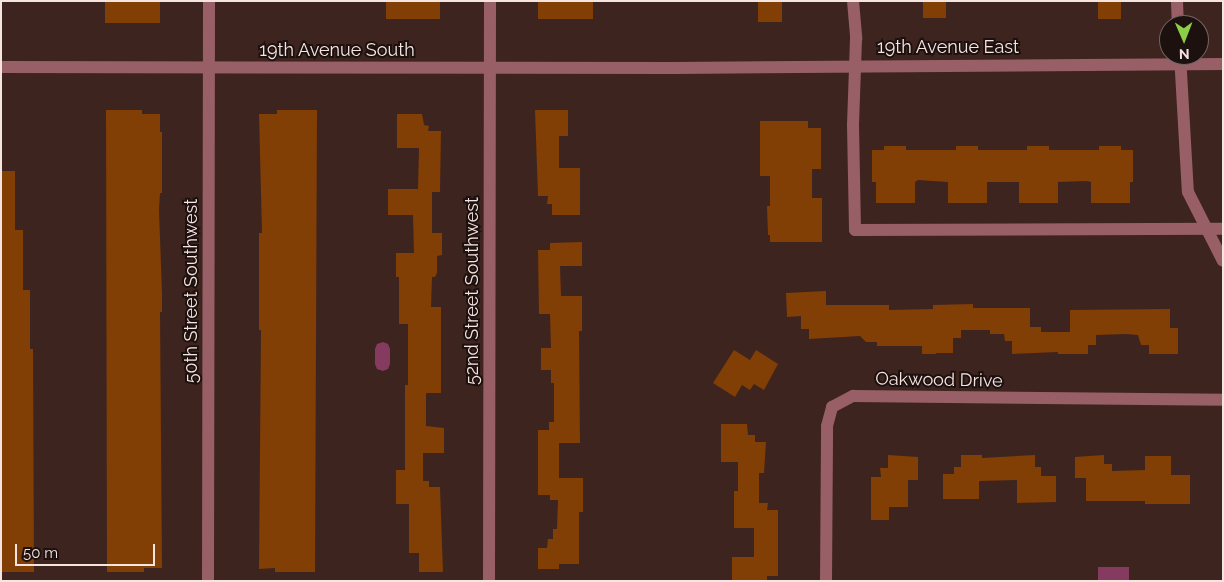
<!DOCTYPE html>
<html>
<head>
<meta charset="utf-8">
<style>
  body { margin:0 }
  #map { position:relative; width:1224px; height:582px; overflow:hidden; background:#3e241f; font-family:Raleway,sans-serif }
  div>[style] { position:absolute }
  .water>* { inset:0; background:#853b5f; transform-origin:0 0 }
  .building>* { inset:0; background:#813e05; transform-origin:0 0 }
  .minor>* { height:12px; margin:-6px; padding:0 6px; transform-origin:6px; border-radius:6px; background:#995f66 }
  span { translate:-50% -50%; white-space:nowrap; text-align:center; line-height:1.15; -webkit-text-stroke:4px #1d110f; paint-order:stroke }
  .street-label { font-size:18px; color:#f6e4e0 }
  .frame { position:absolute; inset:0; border:2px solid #f6e4e0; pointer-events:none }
  .north { position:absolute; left:1159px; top:15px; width:50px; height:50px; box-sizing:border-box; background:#1d110f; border:1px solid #746563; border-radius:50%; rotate:179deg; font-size:14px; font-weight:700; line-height:20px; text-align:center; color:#f6e4e0 }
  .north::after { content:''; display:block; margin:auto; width:18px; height:22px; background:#8cce45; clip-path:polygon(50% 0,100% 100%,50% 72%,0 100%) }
  .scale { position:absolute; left:15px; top:544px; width:140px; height:22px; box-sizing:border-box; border:2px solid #f6e4e0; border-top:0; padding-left:6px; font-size:15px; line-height:18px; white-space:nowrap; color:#f6e4e0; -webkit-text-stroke:4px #1d110f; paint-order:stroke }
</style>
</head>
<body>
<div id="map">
  <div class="water">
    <div style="clip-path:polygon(383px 342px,388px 344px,390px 349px,390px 364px,388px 369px,383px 371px,377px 369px,375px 364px,375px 349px,377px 344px)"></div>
    <div style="left:1098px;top:567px;width:31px;height:14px"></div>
  </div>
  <div class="building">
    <div style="left:105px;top:1px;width:55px;height:22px"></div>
    <div style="left:386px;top:1px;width:54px;height:18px"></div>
    <div style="left:538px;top:1px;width:55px;height:18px"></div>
    <div style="left:758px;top:1px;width:24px;height:21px"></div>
    <div style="left:923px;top:1px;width:23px;height:17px"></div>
    <div style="left:1098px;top:1px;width:23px;height:18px"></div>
    <div style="clip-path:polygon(106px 110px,142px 110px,142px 114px,160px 114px,160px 132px,162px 132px,162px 193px,160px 193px,159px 210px,162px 293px,162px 312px,160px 312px,162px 568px,144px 568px,144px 572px,107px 572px)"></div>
    <div style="clip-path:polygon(277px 110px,317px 110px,315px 572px,275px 572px,275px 568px,259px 569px,261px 330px,259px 330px,259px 233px,262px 233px,259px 114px,277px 114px)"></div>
    <div style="clip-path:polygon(535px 110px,568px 110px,568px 136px,559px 136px,559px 168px,580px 168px,580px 215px,552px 215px,552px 204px,547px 204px,548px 196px,538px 196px)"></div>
    <div style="clip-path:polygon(397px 114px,422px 114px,424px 125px,429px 126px,428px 131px,441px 131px,440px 192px,432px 192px,432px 233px,442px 233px,442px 255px,437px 256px,437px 273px,435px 277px,432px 277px,431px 307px,441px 307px,441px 393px,426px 393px,426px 426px,444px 428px,444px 453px,423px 453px,423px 481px,429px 481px,429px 487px,440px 487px,443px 572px,419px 572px,419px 553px,409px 553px,409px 504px,396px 504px,396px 470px,405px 470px,405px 385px,408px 385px,408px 324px,399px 324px,399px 277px,396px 277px,396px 253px,414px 253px,413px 215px,388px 215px,388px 189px,418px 189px,419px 148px,397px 148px)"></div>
    <div style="clip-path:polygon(760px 121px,808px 121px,808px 128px,821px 128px,821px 169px,812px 169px,812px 198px,822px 198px,822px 242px,770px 242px,770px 235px,768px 235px,767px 206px,770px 206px,770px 176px,760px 176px)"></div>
    <div style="clip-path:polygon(884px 146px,906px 146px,906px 150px,956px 150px,956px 146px,978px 146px,978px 150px,1027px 150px,1027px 146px,1049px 146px,1049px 150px,1099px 150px,1099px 146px,1121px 146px,1121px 150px,1133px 150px,1133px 182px,1130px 182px,1130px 203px,1091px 203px,1091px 182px,1087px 181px,1058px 182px,1058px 203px,1019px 203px,1019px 182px,987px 182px,987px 203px,948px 203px,948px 182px,918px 180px,915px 182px,915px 203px,876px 203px,876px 182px,872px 182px,872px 150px,884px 150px)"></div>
    <div style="clip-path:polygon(1px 171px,15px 171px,15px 230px,23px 230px,23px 290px,30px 290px,30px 349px,33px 349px,34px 572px,1px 572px)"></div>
    <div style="clip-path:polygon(582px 242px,582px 266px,560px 266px,561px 296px,582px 296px,582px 331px,579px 331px,580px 443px,559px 443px,559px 478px,583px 478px,583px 512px,579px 512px,579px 564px,559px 564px,559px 569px,538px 569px,538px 548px,547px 548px,548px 539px,553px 539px,553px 529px,557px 529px,558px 500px,550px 500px,550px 495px,538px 495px,538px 430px,549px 430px,549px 422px,554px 422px,554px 383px,551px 383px,551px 370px,541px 370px,541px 348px,551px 348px,550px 314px,539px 314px,538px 250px,550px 250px,550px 243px)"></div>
    <div style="clip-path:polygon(826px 291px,826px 305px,889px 305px,889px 310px,933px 309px,933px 305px,973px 304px,973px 308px,1030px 308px,1030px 327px,1041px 327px,1041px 332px,1070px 332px,1070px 310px,1170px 309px,1170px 328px,1178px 328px,1178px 354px,1149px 354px,1149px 345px,1141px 345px,1138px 335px,1126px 334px,1096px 335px,1096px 345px,1088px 345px,1088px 354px,1058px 354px,1058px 352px,1012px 354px,1012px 341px,1005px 341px,1004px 334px,990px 334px,990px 330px,961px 330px,961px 338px,953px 338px,953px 353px,936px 353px,936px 354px,922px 354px,922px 346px,877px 346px,877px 342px,866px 342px,860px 336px,809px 339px,809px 329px,801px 329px,801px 316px,787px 317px,786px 293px)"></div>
    <div style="clip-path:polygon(734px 350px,750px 360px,756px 350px,778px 364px,764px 390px,754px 384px,750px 390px,742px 385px,735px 397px,713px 383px)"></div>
    <div style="clip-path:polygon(721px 424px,747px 424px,748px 435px,755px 435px,755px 442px,766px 442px,764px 473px,759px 473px,759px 503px,768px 503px,767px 510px,778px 510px,778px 576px,767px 576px,767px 581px,732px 581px,732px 557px,754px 557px,754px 528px,734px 528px,734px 491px,738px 491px,738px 462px,721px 462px)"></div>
    <div style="clip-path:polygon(888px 455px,918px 457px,918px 480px,908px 480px,908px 507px,889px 507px,889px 520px,871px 520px,871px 477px,881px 477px,880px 468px,888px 468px)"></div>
    <div style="clip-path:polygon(961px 455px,982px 455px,982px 458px,1035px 455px,1035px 467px,1041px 467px,1041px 476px,1056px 476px,1056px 502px,1017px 503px,1017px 480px,979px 481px,979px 499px,943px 499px,943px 474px,954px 474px,954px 467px,961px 467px)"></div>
    <div style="clip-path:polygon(1104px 455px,1104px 464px,1112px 464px,1112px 471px,1145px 470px,1145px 456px,1171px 456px,1171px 475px,1190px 475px,1190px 504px,1145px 504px,1145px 501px,1086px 501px,1086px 478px,1075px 478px,1075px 457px)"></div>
  </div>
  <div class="minor">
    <div style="left:853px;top:1px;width:38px;rotate:85deg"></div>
    <div style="left:856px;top:39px;width:86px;rotate:92deg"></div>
    <div style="left:853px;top:125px;width:105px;rotate:88.9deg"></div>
    <div style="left:855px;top:230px;width:368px;rotate:-0.2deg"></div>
    <div style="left:1177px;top:1px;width:24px;rotate:88deg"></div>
    <div style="left:1180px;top:55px;width:137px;rotate:86.7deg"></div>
    <div style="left:1188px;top:192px;width:77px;rotate:63.1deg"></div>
    <div style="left:1px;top:67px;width:672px;rotate:0.09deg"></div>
    <div style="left:673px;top:68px;width:550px;rotate:-0.42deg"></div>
    <div style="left:208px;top:581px;width:580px;rotate:-89.9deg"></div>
    <div style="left:489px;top:581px;width:580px;rotate:-89.9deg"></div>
    <div style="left:826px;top:581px;width:155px;rotate:-89.6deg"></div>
    <div style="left:827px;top:426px;width:20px;rotate:-75deg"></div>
    <div style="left:832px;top:407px;width:24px;rotate:-28deg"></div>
    <div style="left:853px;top:396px;width:370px;rotate:0.6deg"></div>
  </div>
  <div class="street-label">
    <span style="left:948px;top:47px">19th Avenue East</span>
    <span style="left:337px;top:50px">19th Avenue South</span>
    <span style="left:191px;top:291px;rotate:-90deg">50th Street Southwest</span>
    <span style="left:472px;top:291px;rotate:-90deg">52nd Street Southwest</span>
    <span style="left:939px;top:380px;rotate:1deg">Oakwood Drive</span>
  </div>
  <div class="frame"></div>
  <div class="north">N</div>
  <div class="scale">50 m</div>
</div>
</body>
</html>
